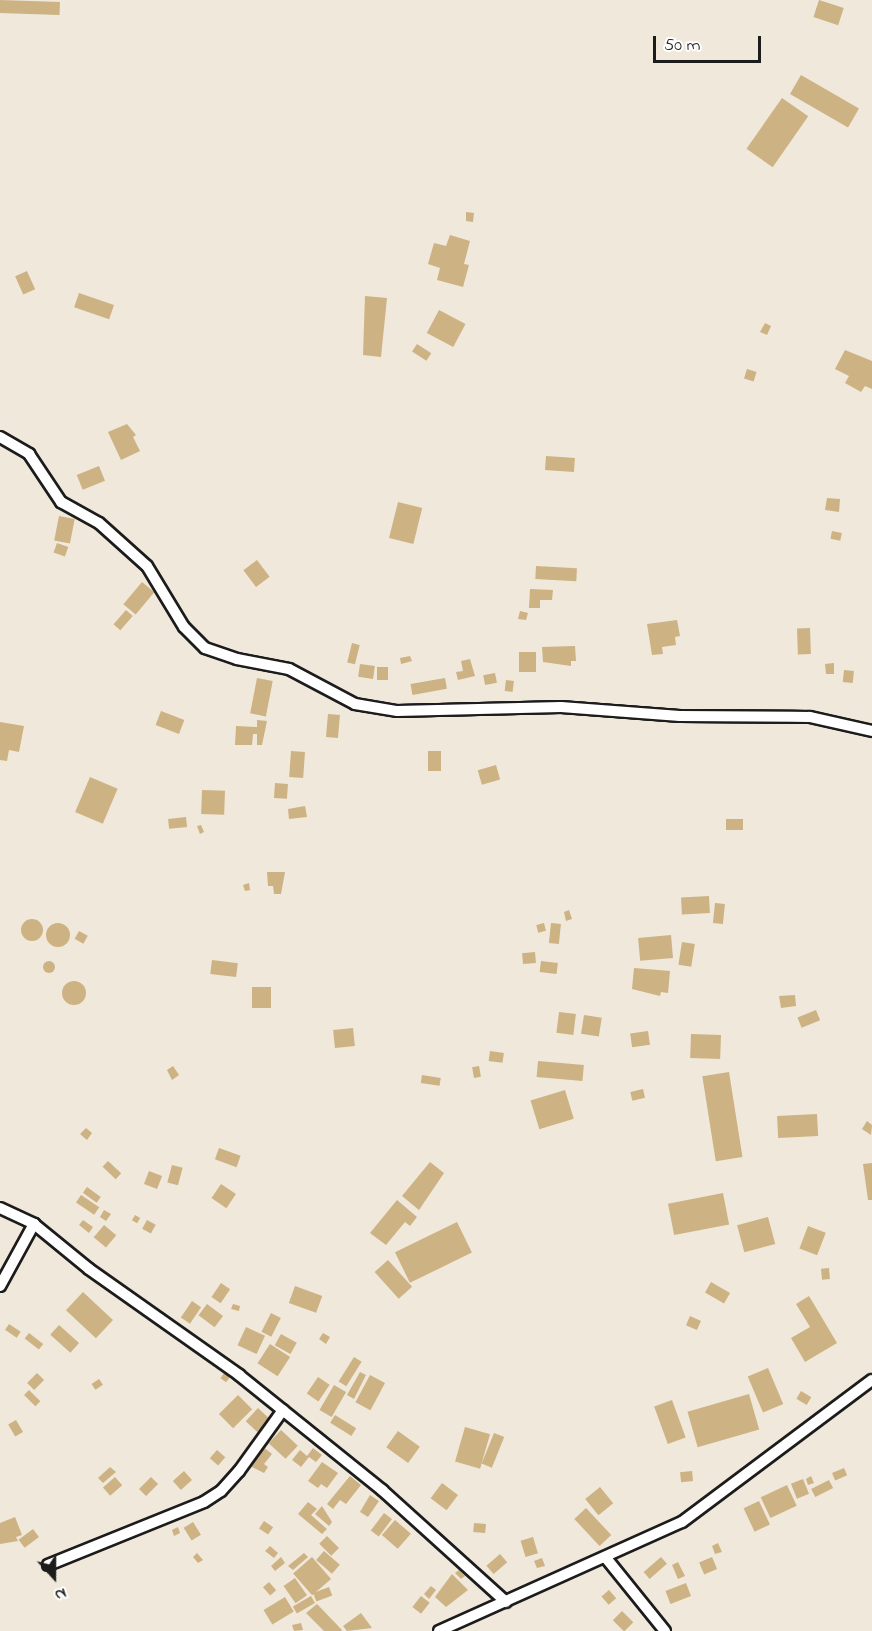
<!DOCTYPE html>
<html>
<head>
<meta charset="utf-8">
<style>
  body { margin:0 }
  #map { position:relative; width:872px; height:1631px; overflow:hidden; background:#f0e8da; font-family:"Indie Flower",sans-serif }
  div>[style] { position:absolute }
  .building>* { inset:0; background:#cdb283; transform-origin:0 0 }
  .round { border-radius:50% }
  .roads { filter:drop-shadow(2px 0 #1c1c1c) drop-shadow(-2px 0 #1c1c1c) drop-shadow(0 2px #1c1c1c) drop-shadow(0 -2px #1c1c1c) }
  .street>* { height:10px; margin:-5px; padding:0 5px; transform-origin:5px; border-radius:5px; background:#fff }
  span { translate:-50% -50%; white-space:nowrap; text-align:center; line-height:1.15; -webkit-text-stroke:4.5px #fff; paint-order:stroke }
  .north { position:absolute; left:24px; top:1547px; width:60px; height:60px; -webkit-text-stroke:4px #fff; paint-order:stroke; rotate:159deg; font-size:16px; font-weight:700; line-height:24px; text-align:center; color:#1c1c1c }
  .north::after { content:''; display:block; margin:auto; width:21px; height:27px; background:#1c1c1c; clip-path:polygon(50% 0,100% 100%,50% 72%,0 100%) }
  .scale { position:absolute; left:653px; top:36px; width:108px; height:27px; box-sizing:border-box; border:3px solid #1c1c1c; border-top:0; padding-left:8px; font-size:18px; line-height:21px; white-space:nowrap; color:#1c1c1c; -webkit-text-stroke:4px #fff; paint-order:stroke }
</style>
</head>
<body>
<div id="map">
  <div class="building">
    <div style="left:0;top:0;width:60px;height:13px;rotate:2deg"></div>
    <div style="left:819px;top:0;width:26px;height:18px;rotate:18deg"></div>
    <div style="left:801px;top:75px;width:67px;height:22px;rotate:30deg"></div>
    <div style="left:782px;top:98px;width:32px;height:62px;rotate:35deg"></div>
    <div style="clip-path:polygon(466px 212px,474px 213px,473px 222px,466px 221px)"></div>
    <div style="clip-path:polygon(450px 235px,470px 241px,464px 264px,469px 265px,463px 287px,437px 280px,440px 268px,428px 264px,434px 243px,446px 246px)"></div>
    <div style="left:27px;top:271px;width:20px;height:13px;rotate:66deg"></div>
    <div style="left:79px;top:293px;width:37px;height:15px;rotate:19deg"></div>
    <div style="clip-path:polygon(365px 296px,387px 298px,381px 357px,363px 355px)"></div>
    <div style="left:439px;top:310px;width:30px;height:26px;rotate:28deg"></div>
    <div style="clip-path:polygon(765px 323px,771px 326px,767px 335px,760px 332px)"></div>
    <div style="left:417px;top:344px;width:17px;height:9px;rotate:33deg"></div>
    <div style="clip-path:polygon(845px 350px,872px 361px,872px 389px,865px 386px,861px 392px,845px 383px,849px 376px,835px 369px)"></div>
    <div style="left:747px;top:369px;width:10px;height:10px;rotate:17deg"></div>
    <div style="clip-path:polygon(127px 424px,136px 435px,133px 437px,140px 451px,121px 460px,108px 432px)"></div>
    <div style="left:546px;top:456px;width:29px;height:14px;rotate:4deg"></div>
    <div style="left:99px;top:466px;width:16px;height:24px;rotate:68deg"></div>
    <div style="clip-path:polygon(827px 498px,840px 499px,839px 512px,825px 510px)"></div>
    <div style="left:398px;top:502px;width:25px;height:37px;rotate:14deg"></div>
    <div style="left:59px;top:516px;width:16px;height:25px;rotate:11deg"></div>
    <div style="left:832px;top:531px;width:10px;height:8px;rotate:11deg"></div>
    <div style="left:57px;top:543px;width:12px;height:10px;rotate:20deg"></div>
    <div style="left:257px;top:560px;width:21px;height:17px;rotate:53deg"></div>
    <div style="left:536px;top:566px;width:41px;height:13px;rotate:3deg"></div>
    <div style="left:142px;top:582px;width:16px;height:29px;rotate:40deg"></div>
    <div style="clip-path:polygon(530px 589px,553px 590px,552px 600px,540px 600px,540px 608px,529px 608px)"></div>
    <div style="left:126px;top:610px;width:9px;height:19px;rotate:41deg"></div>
    <div style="clip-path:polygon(520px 611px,528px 613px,526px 620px,518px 619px)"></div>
    <div style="clip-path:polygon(677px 620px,680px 636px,675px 637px,676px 645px,662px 647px,663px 654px,652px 655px,647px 624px)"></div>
    <div style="left:810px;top:628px;width:26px;height:13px;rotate:88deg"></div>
    <div style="left:352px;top:643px;width:8px;height:20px;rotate:14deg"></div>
    <div style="clip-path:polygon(575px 646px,576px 661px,571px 661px,571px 666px,543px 662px,542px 647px)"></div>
    <div style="left:519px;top:652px;width:17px;height:20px"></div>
    <div style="clip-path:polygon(410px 656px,412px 661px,401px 664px,400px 658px)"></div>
    <div style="clip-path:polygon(470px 659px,475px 676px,458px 680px,456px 672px,463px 671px,461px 661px)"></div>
    <div style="clip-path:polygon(834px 663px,834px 674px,826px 674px,825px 664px)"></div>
    <div style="left:360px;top:664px;width:15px;height:13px;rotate:8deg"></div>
    <div style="left:377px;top:667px;width:11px;height:13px"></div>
    <div style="left:844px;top:670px;width:10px;height:12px;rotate:6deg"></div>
    <div style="left:495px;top:673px;width:10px;height:12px;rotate:79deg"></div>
    <div style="left:257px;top:678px;width:16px;height:36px;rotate:11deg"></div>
    <div style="left:445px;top:678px;width:11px;height:35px;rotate:80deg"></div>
    <div style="left:506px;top:680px;width:8px;height:11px;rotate:7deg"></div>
    <div style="left:161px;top:711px;width:25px;height:15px;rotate:21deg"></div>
    <div style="left:328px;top:714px;width:12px;height:23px;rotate:5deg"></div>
    <div style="clip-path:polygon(257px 720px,267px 721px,262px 745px,257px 745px,257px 734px,253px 734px,252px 745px,235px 745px,236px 726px,257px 727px)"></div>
    <div style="clip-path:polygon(0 722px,24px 726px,19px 752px,9px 750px,7px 761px,0 760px)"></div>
    <div style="left:291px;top:751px;width:14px;height:26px;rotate:4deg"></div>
    <div style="left:428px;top:751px;width:13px;height:20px"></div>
    <div style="left:496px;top:765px;width:15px;height:19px;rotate:74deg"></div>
    <div style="left:90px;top:777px;width:30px;height:38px;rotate:23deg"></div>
    <div style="left:275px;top:783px;width:13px;height:15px;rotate:4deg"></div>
    <div style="left:202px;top:790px;width:23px;height:24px;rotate:2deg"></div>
    <div style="clip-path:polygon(305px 806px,307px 817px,289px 819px,288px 809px)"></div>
    <div style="left:186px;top:817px;width:10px;height:18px;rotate:84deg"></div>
    <div style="left:726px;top:819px;width:17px;height:11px"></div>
    <div style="clip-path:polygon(201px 825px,204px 832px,200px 834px,197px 826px)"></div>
    <div style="clip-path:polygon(267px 872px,285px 872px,281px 894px,274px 894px,273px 886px,268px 886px)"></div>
    <div style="clip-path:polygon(249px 883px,250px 890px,245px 891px,243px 885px)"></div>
    <div style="left:709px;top:896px;width:17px;height:28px;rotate:87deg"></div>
    <div style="left:715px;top:903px;width:10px;height:20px;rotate:6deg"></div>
    <div style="clip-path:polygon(569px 910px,572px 919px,566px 921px,564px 912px)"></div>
    <div class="round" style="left:21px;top:919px;width:22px;height:22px"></div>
    <div class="round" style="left:46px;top:923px;width:24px;height:24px"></div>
    <div style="left:544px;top:923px;width:8px;height:8px;rotate:76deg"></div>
    <div style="left:551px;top:923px;width:10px;height:20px;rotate:6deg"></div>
    <div style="left:79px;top:931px;width:10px;height:9px;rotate:29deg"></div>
    <div style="left:671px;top:935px;width:23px;height:33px;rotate:85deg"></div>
    <div style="left:682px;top:942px;width:13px;height:23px;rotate:9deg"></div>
    <div style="left:535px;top:952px;width:11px;height:13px;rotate:85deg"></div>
    <div style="left:212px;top:960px;width:26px;height:14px;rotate:7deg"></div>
    <div style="left:541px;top:961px;width:17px;height:11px;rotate:7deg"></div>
    <div class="round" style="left:43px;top:961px;width:12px;height:12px"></div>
    <div style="clip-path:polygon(634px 968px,670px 971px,668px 993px,661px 992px,660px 996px,632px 989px)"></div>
    <div class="round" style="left:62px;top:981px;width:24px;height:24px"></div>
    <div style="left:252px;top:987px;width:19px;height:21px"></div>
    <div style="clip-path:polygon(795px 995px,796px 1006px,781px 1008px,779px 996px)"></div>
    <div style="left:816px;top:1010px;width:11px;height:20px;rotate:68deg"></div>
    <div style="left:559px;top:1012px;width:17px;height:21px;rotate:7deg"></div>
    <div style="left:584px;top:1015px;width:18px;height:19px;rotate:9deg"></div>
    <div style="left:353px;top:1028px;width:18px;height:20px;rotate:84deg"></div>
    <div style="left:648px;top:1031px;width:14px;height:18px;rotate:82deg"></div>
    <div style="left:691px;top:1034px;width:30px;height:24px;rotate:2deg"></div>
    <div style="left:490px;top:1051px;width:14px;height:10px;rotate:8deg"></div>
    <div style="left:538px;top:1061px;width:46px;height:16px;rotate:5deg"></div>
    <div style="clip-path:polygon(173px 1066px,179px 1075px,172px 1080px,167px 1070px)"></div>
    <div style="left:479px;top:1066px;width:11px;height:7px;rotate:80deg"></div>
    <div style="left:729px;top:1072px;width:86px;height:27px;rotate:81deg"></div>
    <div style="left:422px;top:1075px;width:19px;height:8px;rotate:9deg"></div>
    <div style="left:643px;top:1089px;width:9px;height:13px;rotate:77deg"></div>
    <div style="left:565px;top:1090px;width:30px;height:36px;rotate:73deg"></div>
    <div style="left:817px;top:1114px;width:22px;height:40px;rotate:87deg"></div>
    <div style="clip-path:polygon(867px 1121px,872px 1125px,871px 1135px,862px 1129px)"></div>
    <div style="clip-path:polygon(86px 1128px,92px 1133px,87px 1140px,80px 1134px)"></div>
    <div style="left:219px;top:1148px;width:23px;height:12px;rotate:20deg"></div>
    <div style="left:108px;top:1161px;width:18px;height:8px;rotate:43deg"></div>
    <div style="clip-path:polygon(430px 1162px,444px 1173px,419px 1210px,402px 1196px)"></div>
    <div style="clip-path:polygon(872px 1163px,872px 1200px,868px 1200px,863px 1164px)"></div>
    <div style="left:172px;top:1165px;width:11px;height:18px;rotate:15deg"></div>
    <div style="left:149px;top:1171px;width:14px;height:14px;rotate:21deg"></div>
    <div style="left:221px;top:1184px;width:18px;height:17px;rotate:34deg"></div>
    <div style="left:87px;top:1187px;width:17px;height:7px;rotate:36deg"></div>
    <div style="left:723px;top:1193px;width:32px;height:56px;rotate:79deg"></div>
    <div style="left:81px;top:1195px;width:22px;height:9px;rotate:34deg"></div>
    <div style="clip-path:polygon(397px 1200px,417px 1217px,410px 1226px,405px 1222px,386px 1245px,370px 1233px)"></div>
    <div style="clip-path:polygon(104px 1210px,111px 1214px,106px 1221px,100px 1217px)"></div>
    <div style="left:135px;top:1215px;width:6px;height:6px;rotate:31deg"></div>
    <div style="left:768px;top:1217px;width:28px;height:32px;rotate:75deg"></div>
    <div style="clip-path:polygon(83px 1220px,93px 1227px,89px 1233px,79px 1225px)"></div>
    <div style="left:147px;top:1220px;width:10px;height:10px;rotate:29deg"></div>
    <div style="left:457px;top:1222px;width:34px;height:69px;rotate:64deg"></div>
    <div style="left:104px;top:1225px;width:16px;height:16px;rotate:40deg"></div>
    <div style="left:808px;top:1226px;width:19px;height:24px;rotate:21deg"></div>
    <div style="left:388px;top:1260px;width:36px;height:18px;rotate:48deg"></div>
    <div style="left:829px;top:1268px;width:11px;height:8px;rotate:85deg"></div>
    <div style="left:711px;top:1282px;width:22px;height:12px;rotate:30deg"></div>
    <div style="left:221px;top:1283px;width:11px;height:17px;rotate:34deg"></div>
    <div style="left:295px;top:1286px;width:29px;height:18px;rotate:20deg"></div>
    <div style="left:83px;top:1292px;width:41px;height:25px;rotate:43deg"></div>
    <div style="clip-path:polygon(809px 1296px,837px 1343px,805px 1362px,791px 1338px,810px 1327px,796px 1304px)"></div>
    <div style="left:192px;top:1301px;width:11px;height:20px;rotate:34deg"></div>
    <div style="left:207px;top:1304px;width:20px;height:14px;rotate:37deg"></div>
    <div style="clip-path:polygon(233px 1304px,240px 1306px,239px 1311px,231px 1309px)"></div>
    <div style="left:271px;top:1313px;width:11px;height:21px;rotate:27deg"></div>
    <div style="left:690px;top:1316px;width:12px;height:10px;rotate:24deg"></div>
    <div style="left:9px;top:1324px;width:14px;height:7px;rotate:34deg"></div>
    <div style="left:59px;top:1325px;width:27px;height:13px;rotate:42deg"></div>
    <div style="left:246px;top:1327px;width:21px;height:20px;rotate:25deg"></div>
    <div style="left:29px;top:1333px;width:18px;height:7px;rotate:38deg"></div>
    <div style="clip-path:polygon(323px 1333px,330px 1337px,326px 1344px,319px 1339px)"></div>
    <div style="left:281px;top:1334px;width:18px;height:13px;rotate:29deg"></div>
    <div style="left:270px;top:1344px;width:24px;height:23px;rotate:33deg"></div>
    <div style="left:354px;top:1357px;width:9px;height:29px;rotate:32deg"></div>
    <div style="left:768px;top:1368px;width:39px;height:22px;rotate:67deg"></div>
    <div style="left:226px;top:1370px;width:7px;height:10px;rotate:34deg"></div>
    <div style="clip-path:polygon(360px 1372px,366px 1375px,354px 1399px,347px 1395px)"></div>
    <div style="left:37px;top:1373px;width:10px;height:14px;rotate:45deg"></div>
    <div style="left:370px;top:1375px;width:17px;height:31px;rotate:28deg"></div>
    <div style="left:318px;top:1377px;width:14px;height:20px;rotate:34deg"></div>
    <div style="left:99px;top:1379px;width:7px;height:9px;rotate:56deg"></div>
    <div style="left:334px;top:1385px;width:14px;height:29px;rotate:30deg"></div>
    <div style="left:29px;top:1390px;width:16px;height:7px;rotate:45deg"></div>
    <div style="left:801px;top:1391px;width:12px;height:9px;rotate:31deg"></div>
    <div style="left:749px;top:1394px;width:37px;height:64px;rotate:74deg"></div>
    <div style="left:238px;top:1395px;width:20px;height:27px;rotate:45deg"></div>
    <div style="left:672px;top:1400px;width:40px;height:19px;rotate:70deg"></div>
    <div style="left:258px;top:1408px;width:16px;height:18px;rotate:43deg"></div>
    <div style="left:335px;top:1415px;width:25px;height:9px;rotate:32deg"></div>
    <div style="left:16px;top:1420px;width:14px;height:9px;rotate:60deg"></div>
    <div style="left:465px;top:1427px;width:26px;height:36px;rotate:16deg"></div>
    <div style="left:281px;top:1430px;width:23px;height:18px;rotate:43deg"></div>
    <div style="left:398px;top:1431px;width:27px;height:20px;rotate:36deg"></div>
    <div style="left:494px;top:1433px;width:11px;height:33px;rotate:22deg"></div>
    <div style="clip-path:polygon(262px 1446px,272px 1454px,264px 1464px,268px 1467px,264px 1473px,248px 1465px)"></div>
    <div style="clip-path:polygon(313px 1448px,322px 1455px,316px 1462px,309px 1457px,301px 1467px,292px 1460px,300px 1450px,307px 1456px)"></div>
    <div style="left:217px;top:1450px;width:11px;height:11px;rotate:41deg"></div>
    <div style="clip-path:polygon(322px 1462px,338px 1473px,327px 1488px,321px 1484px,318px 1488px,308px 1481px)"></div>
    <div style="clip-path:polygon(110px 1467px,116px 1472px,103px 1483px,98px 1478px)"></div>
    <div style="left:844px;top:1468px;width:8px;height:13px;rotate:67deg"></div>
    <div style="left:184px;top:1471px;width:12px;height:15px;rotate:48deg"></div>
    <div style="left:692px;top:1471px;width:10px;height:12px;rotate:84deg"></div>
    <div style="clip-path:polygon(350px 1476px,361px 1485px,346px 1504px,340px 1500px,333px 1509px,327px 1504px)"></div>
    <div style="clip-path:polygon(811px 1476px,814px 1483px,808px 1485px,806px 1479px)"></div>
    <div style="left:115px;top:1477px;width:11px;height:16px;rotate:49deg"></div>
    <div style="left:151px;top:1477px;width:10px;height:17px;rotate:45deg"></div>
    <div style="left:803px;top:1479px;width:16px;height:13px;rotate:68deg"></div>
    <div style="left:829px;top:1480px;width:9px;height:20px;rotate:63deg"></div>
    <div style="left:442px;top:1483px;width:20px;height:19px;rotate:37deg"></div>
    <div style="left:787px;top:1485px;width:23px;height:29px;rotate:65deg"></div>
    <div style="left:600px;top:1487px;width:21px;height:19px;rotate:51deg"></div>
    <div style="clip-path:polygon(370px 1495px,379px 1501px,368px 1517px,360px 1512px)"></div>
    <div style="left:759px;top:1501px;width:26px;height:17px;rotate:65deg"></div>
    <div style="clip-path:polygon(308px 1502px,317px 1509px,311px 1515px,327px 1529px,322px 1534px,298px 1514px)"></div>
    <div style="clip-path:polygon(322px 1506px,332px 1522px,329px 1526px,315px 1514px)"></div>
    <div style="left:586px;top:1508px;width:37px;height:16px;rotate:47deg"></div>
    <div style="left:384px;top:1513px;width:10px;height:22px;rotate:37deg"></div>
    <div style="clip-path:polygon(15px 1517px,22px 1535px,16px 1537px,18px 1541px,0 1544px,0 1523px)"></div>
    <div style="left:395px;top:1520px;width:21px;height:20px;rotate:41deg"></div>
    <div style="left:264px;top:1521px;width:11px;height:9px;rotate:34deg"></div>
    <div style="left:193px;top:1522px;width:15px;height:11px;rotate:58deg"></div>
    <div style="left:474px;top:1523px;width:12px;height:9px;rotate:5deg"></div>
    <div style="clip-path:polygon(178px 1527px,180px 1533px,174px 1536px,172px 1530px)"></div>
    <div style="left:33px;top:1529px;width:10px;height:18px;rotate:53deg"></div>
    <div style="left:327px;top:1536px;width:17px;height:11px;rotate:45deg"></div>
    <div style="left:533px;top:1537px;width:17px;height:13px;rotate:73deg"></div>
    <div style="clip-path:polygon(718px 1543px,722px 1552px,715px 1554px,712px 1546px)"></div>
    <div style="clip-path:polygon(270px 1546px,278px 1553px,274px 1558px,265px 1551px)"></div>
    <div style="left:324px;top:1551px;width:21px;height:12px;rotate:41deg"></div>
    <div style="clip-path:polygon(197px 1553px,203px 1560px,198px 1563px,193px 1557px)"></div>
    <div style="clip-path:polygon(304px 1553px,308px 1557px,293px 1570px,288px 1566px)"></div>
    <div style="left:500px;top:1554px;width:11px;height:18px;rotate:49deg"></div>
    <div style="clip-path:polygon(281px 1557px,285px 1563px,275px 1571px,271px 1566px)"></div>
    <div style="left:312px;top:1557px;width:29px;height:25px;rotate:49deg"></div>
    <div style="left:661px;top:1557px;width:9px;height:23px;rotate:49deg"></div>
    <div style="left:712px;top:1557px;width:13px;height:14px;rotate:67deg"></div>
    <div style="clip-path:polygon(542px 1558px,545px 1566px,537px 1568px,534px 1561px)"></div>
    <div style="clip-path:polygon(678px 1562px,685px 1576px,678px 1579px,672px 1565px)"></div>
    <div style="clip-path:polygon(459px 1570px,465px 1576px,461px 1579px,455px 1573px)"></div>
    <div style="clip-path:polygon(452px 1574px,468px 1590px,446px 1607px,435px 1597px)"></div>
    <div style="left:295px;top:1578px;width:21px;height:14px;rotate:55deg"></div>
    <div style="left:269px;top:1582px;width:11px;height:8px;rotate:49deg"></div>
    <div style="left:686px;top:1583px;width:14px;height:22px;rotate:69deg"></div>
    <div style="clip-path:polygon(431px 1586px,436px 1590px,429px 1599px,424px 1594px)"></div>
    <div style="left:329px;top:1587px;width:9px;height:17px;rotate:69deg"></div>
    <div style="left:609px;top:1590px;width:11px;height:10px;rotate:49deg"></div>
    <div style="left:311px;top:1596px;width:8px;height:21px;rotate:60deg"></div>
    <div style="left:421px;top:1596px;width:11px;height:14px;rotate:38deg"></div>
    <div style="left:285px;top:1597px;width:17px;height:25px;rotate:59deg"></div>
    <div style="clip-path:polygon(317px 1604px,342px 1630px,341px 1631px,324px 1631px,306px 1613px)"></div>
    <div style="left:622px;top:1611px;width:16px;height:13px;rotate:45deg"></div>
    <div style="clip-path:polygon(361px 1613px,372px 1628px,347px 1631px,343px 1626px)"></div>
    <div style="clip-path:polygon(301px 1623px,303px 1630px,294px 1631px,292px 1625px)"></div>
  </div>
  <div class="roads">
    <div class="street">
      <div style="left:0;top:437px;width:34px;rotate:30deg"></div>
      <div style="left:29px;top:454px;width:58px;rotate:56.3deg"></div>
      <div style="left:61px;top:502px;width:43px;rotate:28.9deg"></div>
      <div style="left:99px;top:523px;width:64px;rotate:41.9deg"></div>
      <div style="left:147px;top:566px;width:71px;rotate:58.8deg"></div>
      <div style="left:184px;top:627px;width:30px;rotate:45deg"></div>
      <div style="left:205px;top:648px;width:34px;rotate:19deg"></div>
      <div style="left:237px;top:659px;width:53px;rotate:10.9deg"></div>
      <div style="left:289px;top:669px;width:75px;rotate:27.9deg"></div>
      <div style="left:355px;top:704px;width:43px;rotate:9.5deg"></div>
      <div style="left:397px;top:711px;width:164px;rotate:-1.4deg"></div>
      <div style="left:561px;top:707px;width:119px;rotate:4.3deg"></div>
      <div style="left:680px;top:716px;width:130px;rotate:0.4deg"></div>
      <div style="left:810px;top:717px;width:64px;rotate:12.7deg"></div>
      <div style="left:0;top:1208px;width:38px;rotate:25deg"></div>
      <div style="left:34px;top:1224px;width:71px;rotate:39.3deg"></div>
      <div style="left:89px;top:1269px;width:184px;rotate:35.2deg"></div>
      <div style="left:239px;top:1375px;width:184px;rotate:38.8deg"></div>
      <div style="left:382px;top:1490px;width:167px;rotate:42.1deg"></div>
      <div style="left:0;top:1286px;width:71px;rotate:-61.3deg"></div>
      <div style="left:606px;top:1558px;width:94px;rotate:51.1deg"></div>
      <div style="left:48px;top:1565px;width:168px;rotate:-22deg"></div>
      <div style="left:204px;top:1502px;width:20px;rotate:-33deg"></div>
      <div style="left:221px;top:1491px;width:27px;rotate:-48deg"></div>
      <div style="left:239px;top:1471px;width:75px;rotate:-54.2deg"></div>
      <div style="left:439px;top:1631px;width:266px;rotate:-24.2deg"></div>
      <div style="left:682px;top:1522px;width:237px;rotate:-36.8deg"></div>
    </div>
  </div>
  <div class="north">N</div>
  <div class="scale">50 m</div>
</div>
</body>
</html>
